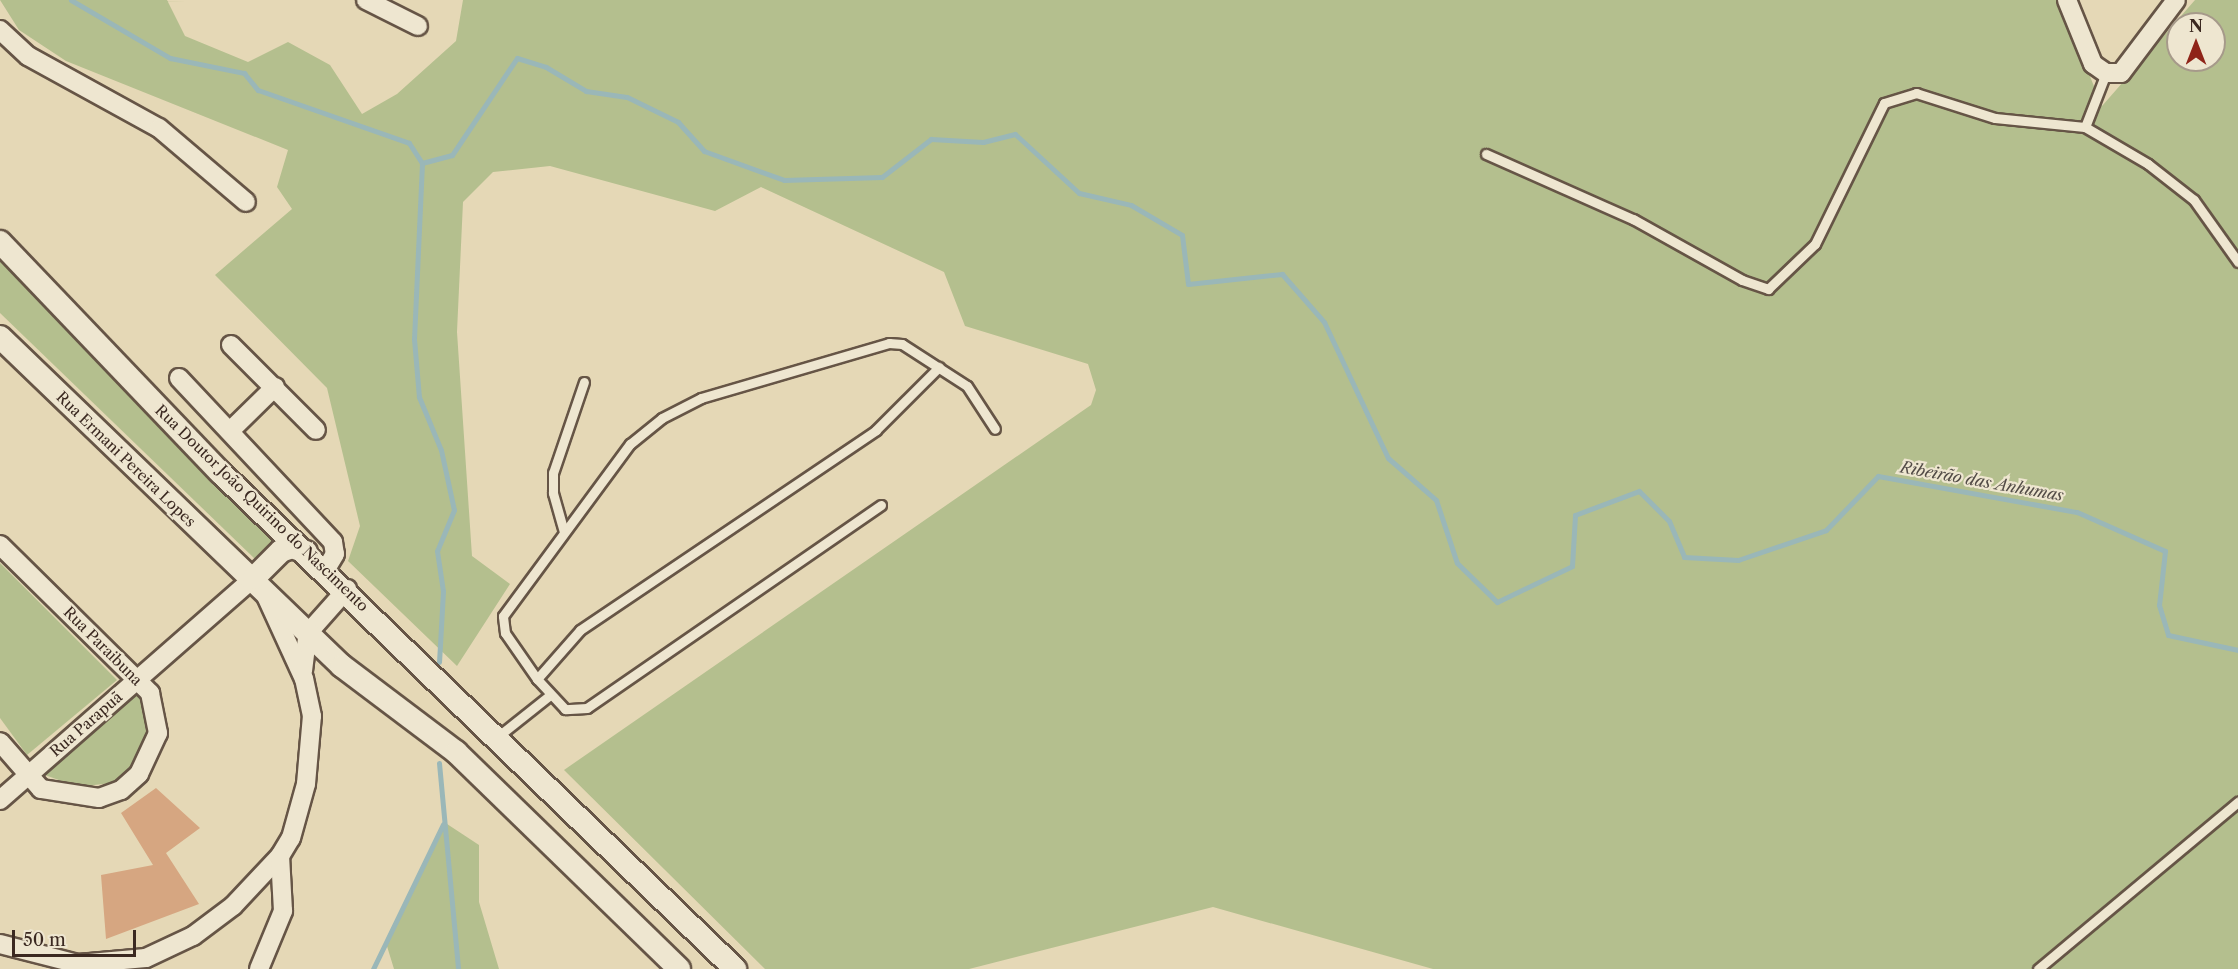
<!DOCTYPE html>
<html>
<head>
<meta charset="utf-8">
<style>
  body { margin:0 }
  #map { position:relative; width:2238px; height:969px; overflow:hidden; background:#e5d8b6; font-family:"Libre Caslon Text",serif }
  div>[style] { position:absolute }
  .green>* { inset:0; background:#b4bf8e }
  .stream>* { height:5px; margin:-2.5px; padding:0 2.5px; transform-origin:2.5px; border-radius:2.5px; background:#9ab7b8 }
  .building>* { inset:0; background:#d6a681 }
  .roads { filter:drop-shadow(2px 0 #665546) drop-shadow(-2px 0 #665546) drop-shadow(0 2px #665546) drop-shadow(0 -2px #665546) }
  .service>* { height:9px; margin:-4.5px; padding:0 4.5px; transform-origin:4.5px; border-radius:4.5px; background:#eee6d0 }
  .minor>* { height:18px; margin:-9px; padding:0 9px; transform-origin:9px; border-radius:9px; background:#eee6d0 }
  .tertiary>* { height:22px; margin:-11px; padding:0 11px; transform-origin:11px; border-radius:11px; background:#eee6d0 }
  span { translate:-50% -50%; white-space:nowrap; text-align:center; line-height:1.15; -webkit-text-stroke:4.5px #eee6d0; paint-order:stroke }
  .street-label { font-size:15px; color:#3b2921 }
  .water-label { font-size:16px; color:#534c47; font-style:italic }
  .north { position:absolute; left:2166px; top:12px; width:60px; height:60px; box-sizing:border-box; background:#eee6d0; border:2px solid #a69a8a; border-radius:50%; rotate:0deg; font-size:16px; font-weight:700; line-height:24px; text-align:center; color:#3b2921 }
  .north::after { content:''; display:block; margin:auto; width:21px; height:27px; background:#8f2418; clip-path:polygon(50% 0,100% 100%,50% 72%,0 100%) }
  .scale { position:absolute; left:12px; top:930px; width:124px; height:27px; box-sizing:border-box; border:3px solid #3b2921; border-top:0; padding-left:8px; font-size:18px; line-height:21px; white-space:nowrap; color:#3b2921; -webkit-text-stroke:4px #eee6d0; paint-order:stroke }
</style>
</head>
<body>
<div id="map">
  <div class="green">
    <div style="clip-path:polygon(evenodd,0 0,167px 0,185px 36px,248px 62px,288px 42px,330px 65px,362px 114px,397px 94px,456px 41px,463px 0,2059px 0,2102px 106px,2195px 0,2238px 0,2238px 969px,1433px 969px,1213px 907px,969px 969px,765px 969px,564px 770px,1091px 405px,1096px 390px,1088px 364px,965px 326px,944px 272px,761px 187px,715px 211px,550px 166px,493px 172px,463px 202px,457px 332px,472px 556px,510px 584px,457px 666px,348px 561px,360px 526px,327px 388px,215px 275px,292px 209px,277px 187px,288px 150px,66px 61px,19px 30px,0 0,2178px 24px,2214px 24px,2214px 60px,2178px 60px,2178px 24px)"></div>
    <div style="clip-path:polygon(0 260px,274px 540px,255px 559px,0 313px)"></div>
    <div style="clip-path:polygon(0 563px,117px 680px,27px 755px,0 718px)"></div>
    <div style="clip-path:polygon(137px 692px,147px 718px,146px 739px,137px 764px,119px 782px,78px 787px,45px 775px)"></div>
    <div style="clip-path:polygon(444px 822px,479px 845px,479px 902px,499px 969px,394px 969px,386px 943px)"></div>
  </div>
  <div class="stream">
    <div style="left:71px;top:0;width:115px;rotate:30.4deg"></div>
    <div style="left:170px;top:58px;width:76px;rotate:11.5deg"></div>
    <div style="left:244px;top:73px;width:22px;rotate:51deg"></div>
    <div style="left:258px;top:90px;width:160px;rotate:19.3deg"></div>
    <div style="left:409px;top:143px;width:24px;rotate:57deg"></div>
    <div style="left:422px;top:163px;width:31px;rotate:-15deg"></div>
    <div style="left:452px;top:155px;width:117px;rotate:-56.2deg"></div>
    <div style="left:517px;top:58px;width:30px;rotate:17deg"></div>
    <div style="left:546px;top:67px;width:47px;rotate:31deg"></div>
    <div style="left:586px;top:91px;width:41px;rotate:8.3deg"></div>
    <div style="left:627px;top:97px;width:57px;rotate:26.1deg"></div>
    <div style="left:678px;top:122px;width:39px;rotate:48deg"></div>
    <div style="left:704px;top:151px;width:85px;rotate:19.9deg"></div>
    <div style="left:784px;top:180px;width:98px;rotate:-1.8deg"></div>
    <div style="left:882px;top:177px;width:62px;rotate:-37.8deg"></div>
    <div style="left:931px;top:139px;width:52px;rotate:3.3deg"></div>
    <div style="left:983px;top:142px;width:33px;rotate:-14deg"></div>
    <div style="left:1015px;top:134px;width:87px;rotate:42.7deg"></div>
    <div style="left:1079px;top:193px;width:53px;rotate:13deg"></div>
    <div style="left:1131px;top:205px;width:59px;rotate:30.5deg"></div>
    <div style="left:1182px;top:235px;width:49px;rotate:83deg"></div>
    <div style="left:1188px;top:284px;width:95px;rotate:-6.1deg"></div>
    <div style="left:1282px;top:274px;width:64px;rotate:48.8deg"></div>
    <div style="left:1324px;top:322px;width:150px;rotate:64.8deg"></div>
    <div style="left:1388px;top:458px;width:64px;rotate:41.2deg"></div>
    <div style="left:1436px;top:500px;width:66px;rotate:71.6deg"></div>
    <div style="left:1457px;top:563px;width:56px;rotate:44.3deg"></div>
    <div style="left:1497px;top:602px;width:83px;rotate:-25.6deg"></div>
    <div style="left:1572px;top:566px;width:51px;rotate:-86.6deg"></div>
    <div style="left:1575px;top:515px;width:68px;rotate:-20.6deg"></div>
    <div style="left:1639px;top:491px;width:42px;rotate:45deg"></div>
    <div style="left:1669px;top:521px;width:39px;rotate:67deg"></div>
    <div style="left:1684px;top:557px;width:54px;rotate:3.2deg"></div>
    <div style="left:1738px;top:560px;width:93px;rotate:-18.8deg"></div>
    <div style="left:1826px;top:530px;width:75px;rotate:-46.1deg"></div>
    <div style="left:1878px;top:476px;width:202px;rotate:10.3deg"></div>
    <div style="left:2077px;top:512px;width:96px;rotate:23.9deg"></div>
    <div style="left:2165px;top:551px;width:54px;rotate:96.3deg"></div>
    <div style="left:2159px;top:605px;width:31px;rotate:73deg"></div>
    <div style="left:2168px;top:635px;width:72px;rotate:12.1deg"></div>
    <div style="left:422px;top:163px;width:176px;rotate:92.6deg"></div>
    <div style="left:414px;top:339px;width:58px;rotate:85.1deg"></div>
    <div style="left:419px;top:397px;width:57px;rotate:67.5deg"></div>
    <div style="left:441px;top:450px;width:61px;rotate:77.8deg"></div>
    <div style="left:454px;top:510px;width:44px;rotate:112.5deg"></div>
    <div style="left:437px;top:551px;width:40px;rotate:81.5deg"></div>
    <div style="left:443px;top:591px;width:71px;rotate:93.2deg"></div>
    <div style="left:439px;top:763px;width:207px;rotate:84.7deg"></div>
    <div style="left:373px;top:969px;width:161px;rotate:-64.2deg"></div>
  </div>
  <div class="building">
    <div style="clip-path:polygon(156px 788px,200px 828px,166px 853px,199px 904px,106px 939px,101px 875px,153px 865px,121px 813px)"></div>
  </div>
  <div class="roads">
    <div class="service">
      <div style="left:2085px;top:127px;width:58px;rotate:-68.7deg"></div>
      <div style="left:1486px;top:154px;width:161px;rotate:23.9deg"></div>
      <div style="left:1633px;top:219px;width:125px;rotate:29.2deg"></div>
      <div style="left:1742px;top:280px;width:28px;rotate:19deg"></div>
      <div style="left:1768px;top:289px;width:65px;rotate:-43.8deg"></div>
      <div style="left:1815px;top:244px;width:157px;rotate:-63.9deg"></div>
      <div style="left:1884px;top:103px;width:34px;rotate:-17deg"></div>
      <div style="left:1916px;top:93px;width:83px;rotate:17.6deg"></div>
      <div style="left:1995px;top:118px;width:90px;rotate:5.7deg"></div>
      <div style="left:2085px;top:127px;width:73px;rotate:30.4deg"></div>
      <div style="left:2148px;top:164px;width:58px;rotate:38deg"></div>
      <div style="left:2194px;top:200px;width:76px;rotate:54.6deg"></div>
      <div style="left:881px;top:505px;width:357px;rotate:145.4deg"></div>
      <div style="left:587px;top:708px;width:22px;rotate:177deg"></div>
      <div style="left:565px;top:709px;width:41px;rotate:-133deg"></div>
      <div style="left:537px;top:679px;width:65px;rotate:-48.7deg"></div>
      <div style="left:580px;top:630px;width:357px;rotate:-34deg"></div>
      <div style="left:876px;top:430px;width:89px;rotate:-45deg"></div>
      <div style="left:564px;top:532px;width:41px;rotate:-105.8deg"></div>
      <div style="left:553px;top:493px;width:20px;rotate:-90deg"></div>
      <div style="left:553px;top:473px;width:96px;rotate:-71.2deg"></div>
      <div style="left:537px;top:679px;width:56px;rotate:-124.8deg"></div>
      <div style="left:505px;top:633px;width:17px;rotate:-97deg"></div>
      <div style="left:503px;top:616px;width:214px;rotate:-53.6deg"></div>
      <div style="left:630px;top:444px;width:41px;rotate:-39.1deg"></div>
      <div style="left:662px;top:418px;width:44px;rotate:-27.1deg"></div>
      <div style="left:701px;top:398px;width:196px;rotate:-16.3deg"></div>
      <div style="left:889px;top:343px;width:13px;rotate:4deg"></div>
      <div style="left:902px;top:344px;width:77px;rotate:32.9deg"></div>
      <div style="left:967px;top:386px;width:51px;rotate:56.9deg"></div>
      <div style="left:496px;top:738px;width:69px;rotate:-38.5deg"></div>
      <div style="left:2038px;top:969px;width:261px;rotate:-39.9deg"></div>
    </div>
    <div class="minor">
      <div style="left:366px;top:0;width:58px;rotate:26.6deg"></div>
      <div style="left:2067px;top:0;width:69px;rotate:67.9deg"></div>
      <div style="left:2093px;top:64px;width:16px;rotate:35deg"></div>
      <div style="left:2106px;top:73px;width:15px"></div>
      <div style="left:2121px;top:73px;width:91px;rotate:-53deg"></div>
      <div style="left:0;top:30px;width:38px;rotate:43deg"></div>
      <div style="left:28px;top:56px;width:149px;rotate:28.8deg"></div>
      <div style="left:159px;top:128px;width:114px;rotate:40.4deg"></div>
      <div style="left:231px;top:345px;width:120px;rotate:45deg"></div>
      <div style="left:179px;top:378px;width:225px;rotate:46.8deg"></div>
      <div style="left:333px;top:542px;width:12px;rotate:81deg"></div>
      <div style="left:335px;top:554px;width:17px;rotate:121deg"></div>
      <div style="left:230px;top:431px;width:63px;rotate:-44.4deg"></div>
      <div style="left:0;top:545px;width:211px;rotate:44.6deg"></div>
      <div style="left:150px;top:693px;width:41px;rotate:78.7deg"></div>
      <div style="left:158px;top:733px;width:45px;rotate:114.9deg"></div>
      <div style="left:139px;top:774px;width:24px;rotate:138deg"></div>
      <div style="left:121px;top:790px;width:23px;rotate:160deg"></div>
      <div style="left:99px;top:798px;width:59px;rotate:-171.2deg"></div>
      <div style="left:41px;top:789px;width:62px;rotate:-131.1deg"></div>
      <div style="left:303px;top:671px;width:38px;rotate:-83deg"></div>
      <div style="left:308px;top:633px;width:59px;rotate:-48.4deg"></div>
      <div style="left:0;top:800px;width:337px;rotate:-41.2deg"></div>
      <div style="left:0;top:944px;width:81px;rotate:14.4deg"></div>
      <div style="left:78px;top:964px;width:68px;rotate:-5deg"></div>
      <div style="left:146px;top:958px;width:52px;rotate:-25.1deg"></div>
      <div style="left:193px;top:936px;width:50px;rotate:-36.9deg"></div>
      <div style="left:233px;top:906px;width:69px;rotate:-46.8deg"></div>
      <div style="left:280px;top:856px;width:21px;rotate:-59deg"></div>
      <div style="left:291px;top:838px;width:56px;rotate:-74.5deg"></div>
      <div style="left:306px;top:784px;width:68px;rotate:-85deg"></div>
      <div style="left:312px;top:716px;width:38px;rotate:-102deg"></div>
      <div style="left:304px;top:679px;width:91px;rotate:-114.6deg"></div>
      <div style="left:259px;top:969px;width:63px;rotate:-67.5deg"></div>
      <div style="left:283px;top:911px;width:55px;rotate:-93.1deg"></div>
    </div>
    <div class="tertiary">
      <div style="left:0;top:242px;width:318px;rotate:46.3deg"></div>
      <div style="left:220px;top:472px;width:716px;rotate:43.98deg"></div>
      <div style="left:0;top:337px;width:475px;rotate:43.9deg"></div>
      <div style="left:342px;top:666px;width:143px;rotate:37deg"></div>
      <div style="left:456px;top:752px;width:311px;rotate:44.2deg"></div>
      <div style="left:254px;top:578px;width:38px;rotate:-45deg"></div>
      <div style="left:281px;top:551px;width:12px;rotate:-20deg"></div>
      <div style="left:292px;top:547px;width:15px;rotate:20deg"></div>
    </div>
  </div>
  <div class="street-label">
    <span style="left:126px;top:459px;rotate:44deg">Rua Ermani Pereira Lopes</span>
    <span style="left:262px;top:508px;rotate:44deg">Rua Doutor João Quirino do Nascimento</span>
    <span style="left:103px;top:646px;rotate:45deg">Rua Paraibuna</span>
    <span style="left:86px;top:724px;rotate:-41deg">Rua Parapuã</span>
  </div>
  <div class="water-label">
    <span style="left:1982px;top:481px;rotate:10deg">Ribeirão das Anhumas</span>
  </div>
  <div class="north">N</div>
  <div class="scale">50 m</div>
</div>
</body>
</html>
